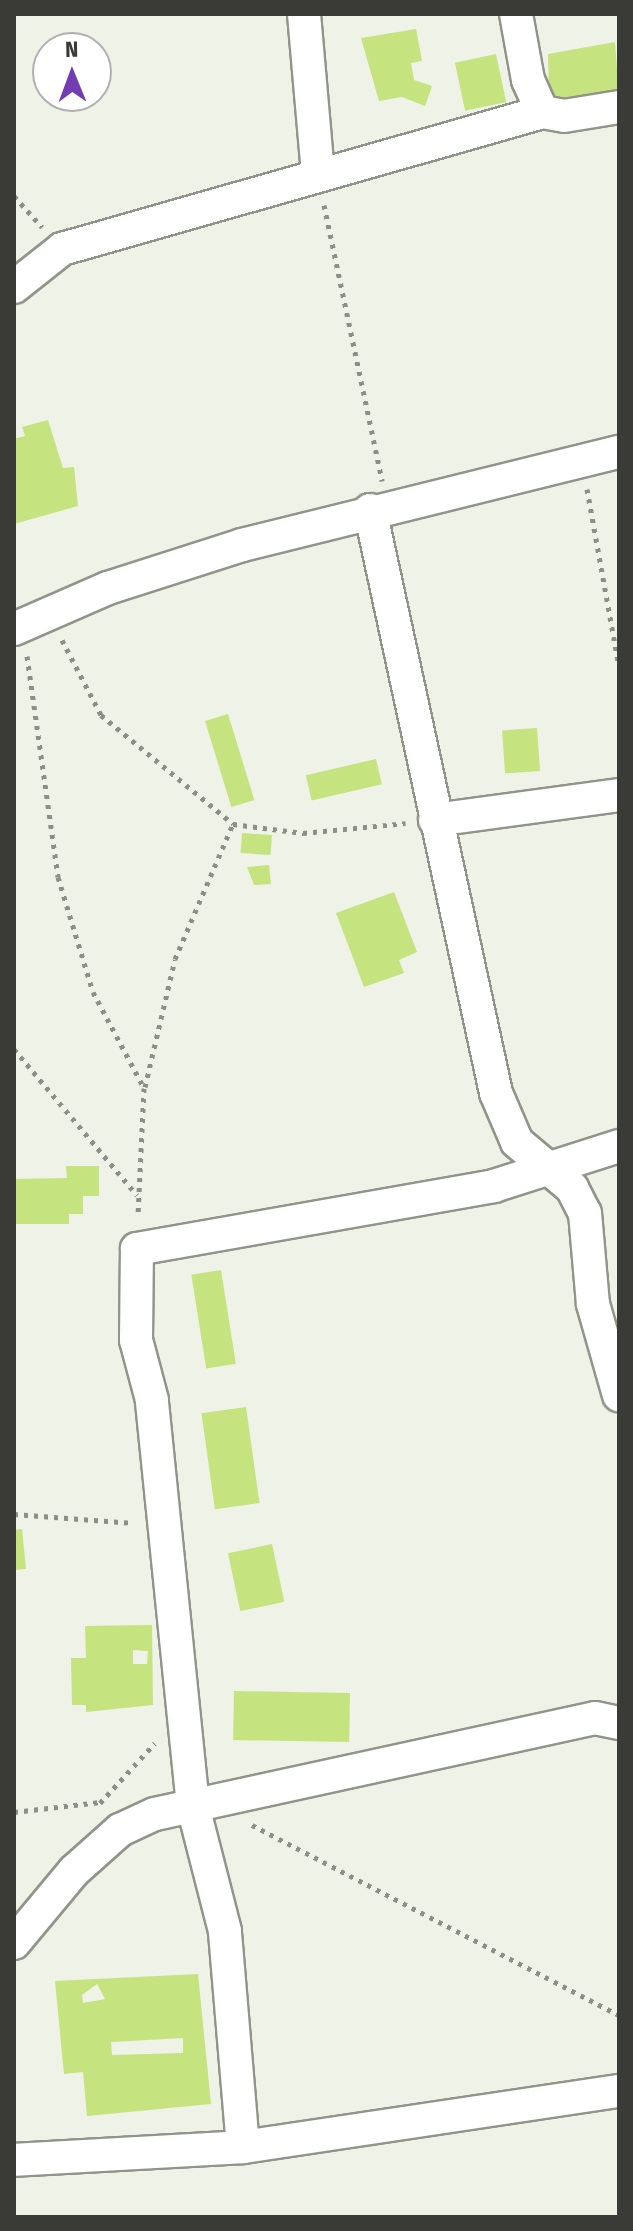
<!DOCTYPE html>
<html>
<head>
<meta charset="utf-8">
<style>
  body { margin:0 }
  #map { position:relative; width:633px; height:2231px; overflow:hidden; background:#eef2e7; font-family:"Fira Sans Condensed",sans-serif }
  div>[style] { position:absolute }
  .building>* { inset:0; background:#c5e37f; transform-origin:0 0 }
  .path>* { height:5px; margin-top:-2.5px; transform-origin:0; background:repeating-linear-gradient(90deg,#8c8e87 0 4px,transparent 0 10px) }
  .roads { filter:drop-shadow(2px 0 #91948a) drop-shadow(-2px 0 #91948a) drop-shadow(0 2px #91948a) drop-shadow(0 -2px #91948a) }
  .street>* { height:32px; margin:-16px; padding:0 16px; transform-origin:16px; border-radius:16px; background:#fff }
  span { translate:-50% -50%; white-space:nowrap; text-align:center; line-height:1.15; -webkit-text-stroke:8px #fff; paint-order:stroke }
  .frame { position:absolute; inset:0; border:16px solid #3a3b37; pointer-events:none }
  .north { position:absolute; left:32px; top:32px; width:80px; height:80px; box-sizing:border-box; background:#fff; border:2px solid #b0b1af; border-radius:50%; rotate:359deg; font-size:22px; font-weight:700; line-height:32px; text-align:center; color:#3a3b37 }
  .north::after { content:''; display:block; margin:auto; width:28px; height:36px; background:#743cb3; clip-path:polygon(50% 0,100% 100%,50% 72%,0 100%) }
</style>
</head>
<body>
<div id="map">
  <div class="building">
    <div style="clip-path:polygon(416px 29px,422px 61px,411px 63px,414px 80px,432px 86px,425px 106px,402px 97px,379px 101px,361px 38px)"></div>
    <div style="clip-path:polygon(615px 42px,619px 96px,549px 98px,548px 54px)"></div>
    <div style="left:496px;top:54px;width:49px;height:42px;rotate:78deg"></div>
    <div style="clip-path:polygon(48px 420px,63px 468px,74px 467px,78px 506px,14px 524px,14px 439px,25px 436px,22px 427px)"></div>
    <div style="left:228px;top:714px;width:90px;height:24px;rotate:73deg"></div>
    <div style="left:537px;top:728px;width:43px;height:35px;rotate:86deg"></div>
    <div style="left:376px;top:759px;width:26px;height:72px;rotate:77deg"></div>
    <div style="left:242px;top:833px;width:30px;height:20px;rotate:4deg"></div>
    <div style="clip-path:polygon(269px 865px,271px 884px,254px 885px,247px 867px)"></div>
    <div style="clip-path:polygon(394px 892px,417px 952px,399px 960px,404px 973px,364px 987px,336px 913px)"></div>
    <div style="clip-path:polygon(66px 1166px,99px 1166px,99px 1196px,83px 1196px,83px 1214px,69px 1214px,69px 1224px,15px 1224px,14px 1179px,67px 1178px)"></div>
    <div style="left:221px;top:1270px;width:95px;height:30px;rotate:81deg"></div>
    <div style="left:246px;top:1407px;width:97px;height:45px;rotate:82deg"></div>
    <div style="clip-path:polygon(22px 1529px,26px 1569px,14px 1570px,14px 1530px)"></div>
    <div style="left:272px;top:1544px;width:59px;height:45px;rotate:78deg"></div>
    <div style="clip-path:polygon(evenodd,152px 1625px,153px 1705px,86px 1712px,86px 1705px,72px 1705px,71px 1658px,86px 1658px,85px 1626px,152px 1625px,133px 1650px,148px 1651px,147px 1664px,133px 1664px,133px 1650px)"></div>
    <div style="left:234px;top:1691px;width:116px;height:49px;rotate:1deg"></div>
    <div style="clip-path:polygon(evenodd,198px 1974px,211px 2104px,87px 2116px,83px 2072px,64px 2074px,55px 1981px,198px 1974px,97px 1984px,105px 1999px,83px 2003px,82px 1995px,97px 1984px,198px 1974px,183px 2038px,183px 2053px,112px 2055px,111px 2042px,183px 2038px)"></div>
  </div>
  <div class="path">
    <div style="left:14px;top:196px;width:42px;rotate:47.9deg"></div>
    <div style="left:324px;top:205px;width:282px;rotate:78.1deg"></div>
    <div style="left:587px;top:489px;width:180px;rotate:79.8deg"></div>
    <div style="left:62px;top:640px;width:85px;rotate:62.5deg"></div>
    <div style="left:101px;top:715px;width:171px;rotate:39.5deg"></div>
    <div style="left:233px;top:824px;width:71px;rotate:7.3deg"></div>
    <div style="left:303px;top:833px;width:103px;rotate:-5.5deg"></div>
    <div style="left:27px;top:656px;width:223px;rotate:82deg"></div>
    <div style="left:58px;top:877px;width:120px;rotate:73.1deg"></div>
    <div style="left:93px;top:992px;width:109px;rotate:62deg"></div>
    <div style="left:144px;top:1088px;width:128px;rotate:92.7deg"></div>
    <div style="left:14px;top:1049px;width:191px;rotate:49.9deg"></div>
    <div style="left:145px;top:1087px;width:131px;rotate:-76.8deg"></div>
    <div style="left:175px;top:959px;width:147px;rotate:-66.8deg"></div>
    <div style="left:14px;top:1514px;width:120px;rotate:4.3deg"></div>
    <div style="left:100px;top:1803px;width:81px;rotate:-47.5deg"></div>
    <div style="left:14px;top:1812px;width:87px;rotate:-6.6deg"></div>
    <div style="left:252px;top:1825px;width:413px;rotate:27.4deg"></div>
  </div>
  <div class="roads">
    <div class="street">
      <div style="left:304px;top:14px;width:161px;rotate:85deg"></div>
      <div style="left:516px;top:14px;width:67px;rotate:79.7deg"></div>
      <div style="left:528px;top:80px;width:35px;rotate:66deg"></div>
      <div style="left:542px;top:112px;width:22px;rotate:10deg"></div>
      <div style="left:564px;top:116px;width:56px;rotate:-9.3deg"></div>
      <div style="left:14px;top:287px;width:61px;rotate:-38.4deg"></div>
      <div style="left:62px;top:249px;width:499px;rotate:-15.9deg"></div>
      <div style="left:370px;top:510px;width:596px;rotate:77.8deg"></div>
      <div style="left:496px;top:1093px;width:53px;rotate:66.8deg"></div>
      <div style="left:517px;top:1142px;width:72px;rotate:39.9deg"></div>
      <div style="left:572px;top:1188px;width:28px;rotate:63deg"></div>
      <div style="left:585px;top:1213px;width:91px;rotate:85deg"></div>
      <div style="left:593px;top:1304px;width:95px;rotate:74.1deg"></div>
      <div style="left:14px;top:629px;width:103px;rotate:-23.6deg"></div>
      <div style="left:108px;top:588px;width:141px;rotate:-17.8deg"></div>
      <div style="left:242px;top:545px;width:388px;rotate:-13.9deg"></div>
      <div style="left:435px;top:820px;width:186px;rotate:-7.7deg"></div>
      <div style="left:14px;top:1943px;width:94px;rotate:-50.2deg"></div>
      <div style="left:74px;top:1871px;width:62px;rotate:-41.7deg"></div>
      <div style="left:120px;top:1830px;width:38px;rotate:-25deg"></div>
      <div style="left:155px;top:1814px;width:450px;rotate:-12.3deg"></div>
      <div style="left:595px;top:1718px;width:25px;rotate:12deg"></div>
      <div style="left:243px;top:2147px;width:217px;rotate:-94.8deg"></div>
      <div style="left:225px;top:1931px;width:129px;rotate:-104.4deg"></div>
      <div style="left:193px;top:1806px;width:408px;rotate:-95.8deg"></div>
      <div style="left:152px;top:1400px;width:62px;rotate:-104.9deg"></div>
      <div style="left:136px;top:1340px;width:91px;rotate:-89.4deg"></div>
      <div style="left:137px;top:1249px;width:363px;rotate:-10deg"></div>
      <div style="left:494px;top:1186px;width:131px;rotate:-17.7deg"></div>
      <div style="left:14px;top:2160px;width:229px;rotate:-3.2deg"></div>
      <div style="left:243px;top:2147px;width:380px;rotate:-8.5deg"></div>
    </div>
  </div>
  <div class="frame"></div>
  <div class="north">N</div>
</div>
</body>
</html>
